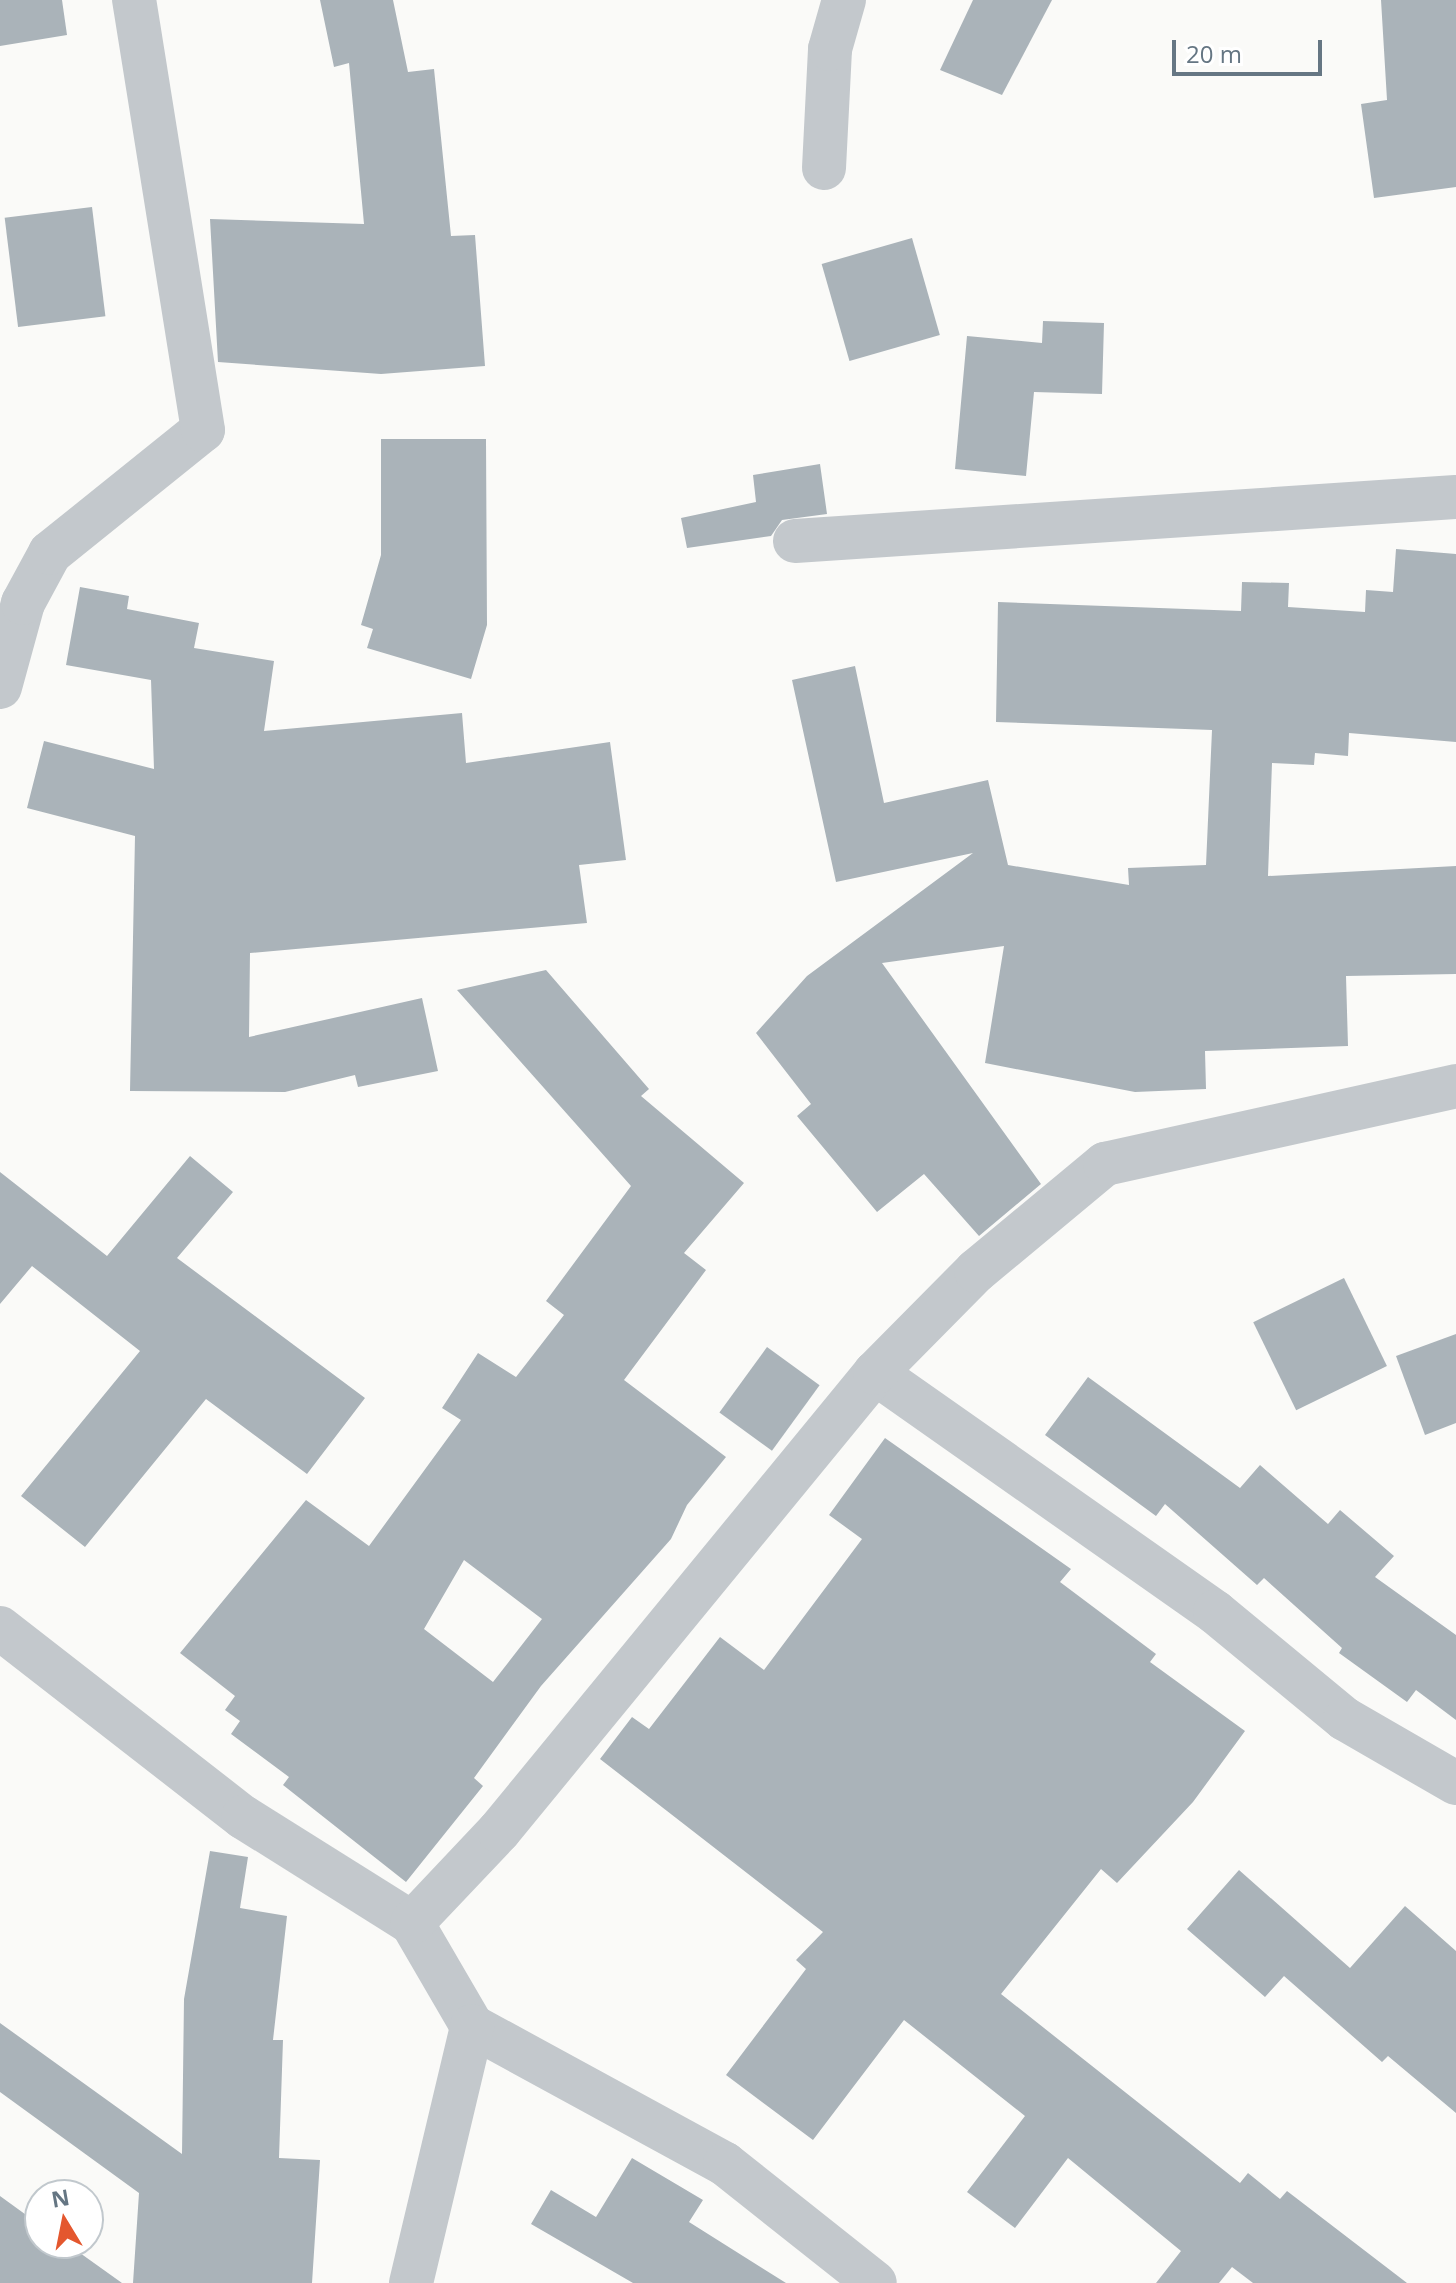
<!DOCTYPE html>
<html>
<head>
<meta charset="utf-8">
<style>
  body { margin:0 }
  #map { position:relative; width:1456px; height:2283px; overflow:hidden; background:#fafaf8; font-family:"Open Sans",sans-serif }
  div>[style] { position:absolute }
  .building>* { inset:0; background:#aab3b9; transform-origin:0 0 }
  .street>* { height:44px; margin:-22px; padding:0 22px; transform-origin:22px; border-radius:22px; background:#c3c8cc }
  span { translate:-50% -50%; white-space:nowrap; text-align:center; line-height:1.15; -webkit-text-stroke:8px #fff; paint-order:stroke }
  .north { position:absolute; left:24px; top:2179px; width:80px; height:80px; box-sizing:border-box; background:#fff; border:2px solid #c1c8cd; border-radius:50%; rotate:350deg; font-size:22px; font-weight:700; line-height:32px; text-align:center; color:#657683 }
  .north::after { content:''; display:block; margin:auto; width:28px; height:36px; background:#e4572e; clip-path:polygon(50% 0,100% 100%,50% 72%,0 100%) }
  .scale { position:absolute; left:1172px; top:40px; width:150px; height:36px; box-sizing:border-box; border:4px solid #657683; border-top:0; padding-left:10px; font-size:24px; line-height:28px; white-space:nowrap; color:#657683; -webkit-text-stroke:6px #fff; paint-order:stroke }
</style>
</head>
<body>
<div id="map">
  <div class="building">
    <div style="clip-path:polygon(0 0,62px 0,67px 35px,0 46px)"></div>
    <div style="clip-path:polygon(320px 0,393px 0,408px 72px,434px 69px,451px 236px,475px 235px,485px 366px,381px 374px,218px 362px,210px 219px,364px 224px,349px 63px,334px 67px)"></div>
    <div style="clip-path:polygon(973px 0,1052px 0,1002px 95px,940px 70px)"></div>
    <div style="clip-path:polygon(1381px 0,1456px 0,1456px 187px,1374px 198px,1361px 104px,1387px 100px)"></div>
    <div style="left:92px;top:207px;width:110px;height:88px;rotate:83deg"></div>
    <div style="left:912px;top:238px;width:101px;height:94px;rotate:74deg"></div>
    <div style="clip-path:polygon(1043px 321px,1104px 323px,1102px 394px,1034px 392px,1026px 476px,955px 469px,967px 336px,1042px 343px)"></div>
    <div style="clip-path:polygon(381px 439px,486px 439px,487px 625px,471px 679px,367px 648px,373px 629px,361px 625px,381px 555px)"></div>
    <div style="clip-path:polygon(820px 464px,827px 514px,782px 520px,771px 536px,687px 548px,681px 518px,756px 502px,753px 475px)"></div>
    <div style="clip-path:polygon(1396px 549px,1456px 554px,1456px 742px,1349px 733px,1348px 756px,1315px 753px,1314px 765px,1272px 763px,1268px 876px,1456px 866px,1456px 974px,1346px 976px,1348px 1046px,1205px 1051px,1206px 1089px,1135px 1092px,985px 1063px,1004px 946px,882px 963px,1041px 1184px,979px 1236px,924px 1174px,877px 1212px,797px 1116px,811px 1104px,756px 1033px,807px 976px,973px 853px,836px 882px,792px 680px,855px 666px,884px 803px,988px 780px,1008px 865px,1129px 885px,1128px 868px,1206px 865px,1212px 730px,996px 722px,998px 602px,1241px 611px,1242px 582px,1289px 583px,1288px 607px,1365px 612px,1366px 590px,1393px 592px)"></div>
    <div style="clip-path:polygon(80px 587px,129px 596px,127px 609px,199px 623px,194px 648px,274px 661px,264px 731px,462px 713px,466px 763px,610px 742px,626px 860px,579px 865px,587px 923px,250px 953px,249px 1037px,422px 998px,438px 1071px,358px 1087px,355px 1075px,285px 1092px,130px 1091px,135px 836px,27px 808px,44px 741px,154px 769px,151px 680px,66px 665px)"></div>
    <div style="clip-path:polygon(evenodd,546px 970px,649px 1089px,641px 1096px,744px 1183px,684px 1253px,706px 1270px,624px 1380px,726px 1457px,687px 1505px,671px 1539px,541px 1686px,474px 1778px,483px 1786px,406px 1882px,283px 1785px,289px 1777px,231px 1734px,240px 1721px,225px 1710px,235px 1696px,180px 1653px,306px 1500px,369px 1546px,461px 1420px,442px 1408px,478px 1353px,516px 1377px,564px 1315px,546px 1301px,631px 1186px,457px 990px,546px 970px,464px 1560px,542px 1619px,493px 1682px,424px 1629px,464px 1560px)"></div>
    <div style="clip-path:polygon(190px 1156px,233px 1192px,177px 1258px,365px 1398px,307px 1474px,206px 1399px,85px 1547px,21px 1496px,140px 1351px,32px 1266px,0 1304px,0 1172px,107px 1256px)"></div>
    <div style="left:1344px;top:1278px;width:98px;height:101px;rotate:64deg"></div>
    <div style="clip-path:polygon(1456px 1334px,1456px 1423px,1425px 1435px,1396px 1356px)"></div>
    <div style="left:767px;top:1347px;width:65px;height:81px;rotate:36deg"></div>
    <div style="clip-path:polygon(1088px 1377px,1240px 1488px,1260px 1465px,1328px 1524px,1340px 1510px,1394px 1556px,1375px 1577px,1456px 1635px,1456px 1720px,1416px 1690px,1407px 1702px,1339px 1653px,1342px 1648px,1264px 1578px,1257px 1585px,1165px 1504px,1156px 1516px,1045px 1435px)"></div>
    <div style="clip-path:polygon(885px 1438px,1071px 1569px,1060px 1582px,1156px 1654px,1150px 1662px,1245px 1731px,1193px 1802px,1117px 1883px,1101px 1869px,1001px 1994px,1240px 2183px,1248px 2173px,1280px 2199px,1287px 2191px,1407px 2283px,1253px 2283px,1232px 2267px,1219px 2283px,1156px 2283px,1181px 2251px,1068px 2158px,1015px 2228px,967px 2192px,1025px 2116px,904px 2020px,813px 2140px,726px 2075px,806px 1969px,796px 1960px,823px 1932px,600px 1759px,632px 1717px,649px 1729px,720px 1637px,764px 1670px,862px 1539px,829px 1515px)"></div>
    <div style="clip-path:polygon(210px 1851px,248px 1857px,240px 1908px,287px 1916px,273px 2040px,283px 2040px,279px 2158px,320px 2160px,312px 2283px,133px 2283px,139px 2193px,0 2092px,0 2023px,182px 2154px,184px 1999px)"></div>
    <div style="clip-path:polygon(1239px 1870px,1350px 1968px,1405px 1906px,1456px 1951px,1456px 2113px,1388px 2056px,1382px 2062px,1284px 1976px,1265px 1997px,1187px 1929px)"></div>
    <div style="clip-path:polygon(632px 2158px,703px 2200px,689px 2222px,786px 2283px,633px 2283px,531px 2224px,551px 2190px,596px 2217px)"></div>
    <div style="clip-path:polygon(0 2196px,40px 2225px,40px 2243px,66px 2243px,122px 2283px,0 2283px)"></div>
  </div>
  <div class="street">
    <div style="left:824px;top:168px;width:119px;rotate:-87.1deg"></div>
    <div style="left:830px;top:49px;width:51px;rotate:-74.1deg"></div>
    <div style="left:795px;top:541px;width:662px;rotate:-3.81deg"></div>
    <div style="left:0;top:687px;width:87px;rotate:-74.7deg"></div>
    <div style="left:23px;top:603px;width:57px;rotate:-61.6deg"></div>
    <div style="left:50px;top:553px;width:196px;rotate:-38.8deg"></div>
    <div style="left:203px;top:430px;width:436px;rotate:-99.1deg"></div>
    <div style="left:875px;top:1373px;width:416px;rotate:35.1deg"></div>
    <div style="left:1215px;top:1612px;width:168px;rotate:39.5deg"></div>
    <div style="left:1345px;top:1719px;width:128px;rotate:30deg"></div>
    <div style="left:0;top:1628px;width:308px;rotate:37.9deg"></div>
    <div style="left:243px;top:1817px;width:199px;rotate:32.1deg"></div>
    <div style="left:412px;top:1923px;width:119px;rotate:59.8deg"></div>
    <div style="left:472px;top:2026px;width:288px;rotate:28.6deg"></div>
    <div style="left:725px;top:2164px;width:191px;rotate:38.4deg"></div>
    <div style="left:412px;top:1923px;width:127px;rotate:-46.6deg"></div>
    <div style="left:499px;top:1831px;width:593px;rotate:-50.62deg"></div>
    <div style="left:875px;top:1373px;width:144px;rotate:-45.3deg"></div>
    <div style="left:976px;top:1271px;width:168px;rotate:-39.7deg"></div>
    <div style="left:1105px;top:1164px;width:360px;rotate:-12.5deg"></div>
    <div style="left:411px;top:2283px;width:264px;rotate:-76.6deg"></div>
  </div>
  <div class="north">N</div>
  <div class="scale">20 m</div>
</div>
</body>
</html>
